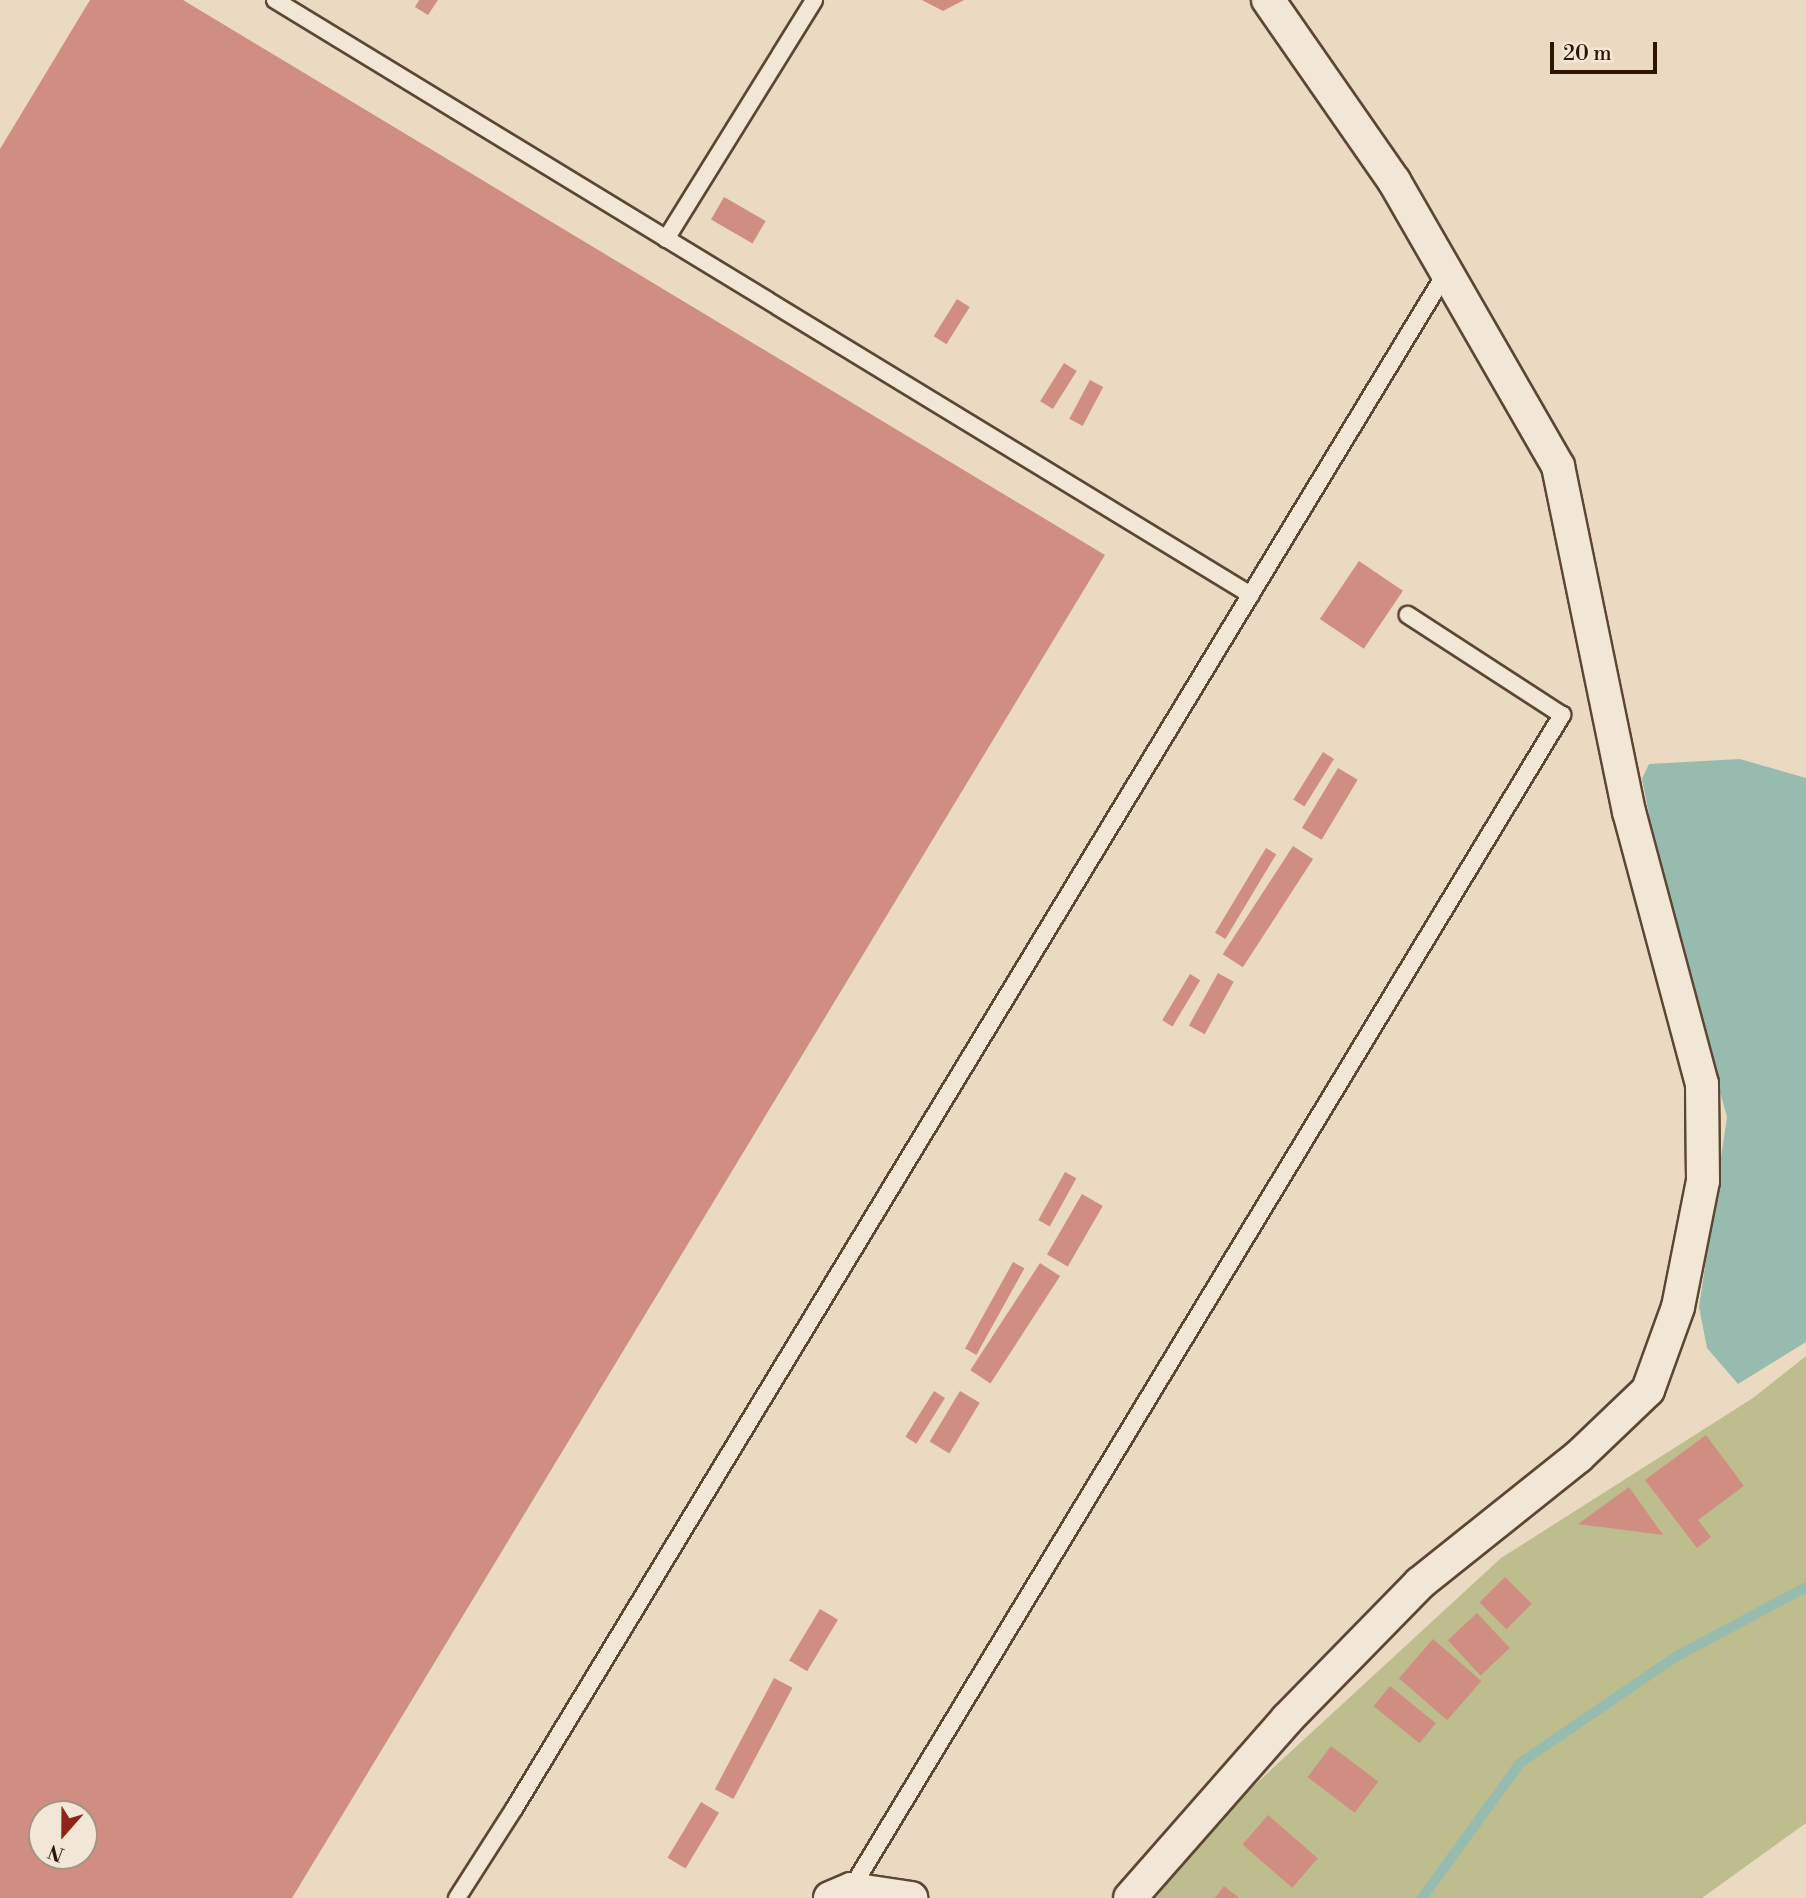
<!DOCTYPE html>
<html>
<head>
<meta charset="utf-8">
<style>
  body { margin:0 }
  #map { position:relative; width:1806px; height:1898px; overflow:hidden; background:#ebdac2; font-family:"Libre Bodoni",serif }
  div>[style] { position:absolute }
  .green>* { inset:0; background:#bebd8e }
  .water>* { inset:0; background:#98bbb0 }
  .stream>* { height:10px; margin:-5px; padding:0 5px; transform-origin:5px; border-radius:5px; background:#98bbb0 }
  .building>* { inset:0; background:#d08e83; transform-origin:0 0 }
  .roads { filter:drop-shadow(2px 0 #5d4633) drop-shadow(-2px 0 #5d4633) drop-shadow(0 2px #5d4633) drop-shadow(0 -2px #5d4633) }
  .lane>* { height:16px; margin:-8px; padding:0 8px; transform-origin:8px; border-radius:8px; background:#f2e7d7 }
  .street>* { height:32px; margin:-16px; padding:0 16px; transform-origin:16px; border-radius:16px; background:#f2e7d7 }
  span { translate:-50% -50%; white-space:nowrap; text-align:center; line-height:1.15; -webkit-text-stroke:7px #f2e7d7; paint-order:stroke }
  .north { position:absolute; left:28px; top:1800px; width:70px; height:70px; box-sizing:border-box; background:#f2e7d7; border:2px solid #a49382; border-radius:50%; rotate:201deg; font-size:19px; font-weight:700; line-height:28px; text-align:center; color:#2e1403 }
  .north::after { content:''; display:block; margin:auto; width:24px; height:32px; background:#8f2418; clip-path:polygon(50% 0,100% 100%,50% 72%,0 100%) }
  .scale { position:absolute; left:1550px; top:42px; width:107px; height:32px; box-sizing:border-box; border:4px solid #2e1403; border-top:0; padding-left:9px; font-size:21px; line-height:24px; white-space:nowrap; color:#2e1403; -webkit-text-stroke:5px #f2e7d7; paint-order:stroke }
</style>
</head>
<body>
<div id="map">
  <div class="green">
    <div style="clip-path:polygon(1806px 1356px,1806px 1823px,1702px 1898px,1132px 1898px,1501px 1558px,1753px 1398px)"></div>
  </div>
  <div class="water">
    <div style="clip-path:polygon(1740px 759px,1806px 778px,1806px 1342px,1738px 1384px,1707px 1348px,1699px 1307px,1727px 1117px,1666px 902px,1642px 779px,1649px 764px)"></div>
  </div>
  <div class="stream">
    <div style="left:1422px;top:1898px;width:167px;rotate:-54deg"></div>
    <div style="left:1520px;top:1763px;width:190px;rotate:-34.3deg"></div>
    <div style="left:1677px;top:1656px;width:146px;rotate:-28.1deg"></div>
  </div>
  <div class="building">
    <div style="clip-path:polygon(evenodd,90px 0,183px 0,1105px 555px,292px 1898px,0 1898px,0 149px,90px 0,42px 1814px,84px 1814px,84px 1856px,42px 1856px,42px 1814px)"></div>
    <div style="clip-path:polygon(419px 0,438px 0,428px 15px,415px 7px)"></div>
    <div style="clip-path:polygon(922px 0,964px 0,943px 11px)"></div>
    <div style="left:724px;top:197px;width:48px;height:26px;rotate:30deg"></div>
    <div style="left:957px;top:299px;width:15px;height:44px;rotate:32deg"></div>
    <div style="left:1064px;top:363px;width:15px;height:45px;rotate:32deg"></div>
    <div style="left:1090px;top:380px;width:15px;height:44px;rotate:28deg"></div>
    <div style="left:1359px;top:561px;width:53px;height:70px;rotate:34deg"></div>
    <div style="left:1323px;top:752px;width:13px;height:56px;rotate:32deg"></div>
    <div style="left:1338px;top:768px;width:23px;height:70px;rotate:31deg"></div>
    <div style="left:1293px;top:846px;width:24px;height:129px;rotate:33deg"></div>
    <div style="left:1266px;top:848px;width:12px;height:99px;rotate:31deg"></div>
    <div style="left:1218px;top:973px;width:18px;height:60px;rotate:29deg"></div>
    <div style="left:1190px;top:974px;width:12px;height:54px;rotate:31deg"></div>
    <div style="left:1065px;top:1172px;width:13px;height:55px;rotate:29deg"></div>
    <div style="left:1082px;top:1194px;width:24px;height:70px;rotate:30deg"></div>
    <div style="left:1013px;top:1262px;width:13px;height:99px;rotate:29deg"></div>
    <div style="left:1040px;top:1263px;width:24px;height:128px;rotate:33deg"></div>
    <div style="left:934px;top:1391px;width:13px;height:54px;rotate:32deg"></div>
    <div style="left:960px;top:1391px;width:23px;height:59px;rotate:31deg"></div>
    <div style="clip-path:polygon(1706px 1435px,1744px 1486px,1698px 1520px,1711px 1537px,1697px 1548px,1645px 1480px)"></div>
    <div style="clip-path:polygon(1629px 1487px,1663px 1535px,1578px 1524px)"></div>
    <div style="left:1505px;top:1577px;width:38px;height:36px;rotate:45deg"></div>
    <div style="left:820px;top:1609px;width:21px;height:60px;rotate:31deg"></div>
    <div style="left:1477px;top:1613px;width:48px;height:40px;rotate:47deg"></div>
    <div style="left:1433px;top:1639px;width:64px;height:52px;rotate:41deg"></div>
    <div style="left:774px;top:1678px;width:21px;height:126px;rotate:28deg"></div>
    <div style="left:1390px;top:1686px;width:59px;height:26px;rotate:39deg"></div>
    <div style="left:1331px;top:1746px;width:59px;height:39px;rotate:37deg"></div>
    <div style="left:701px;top:1802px;width:21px;height:65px;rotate:31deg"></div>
    <div style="left:1268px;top:1815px;width:66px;height:39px;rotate:41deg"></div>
    <div style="clip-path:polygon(1224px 1886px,1239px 1898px,1215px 1898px)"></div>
  </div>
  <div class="roads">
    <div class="lane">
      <div style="left:275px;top:0;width:1143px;rotate:31.37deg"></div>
      <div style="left:666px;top:239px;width:281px;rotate:-58.2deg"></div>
      <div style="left:851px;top:1889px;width:1373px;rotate:-58.8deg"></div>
      <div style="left:1562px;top:715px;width:184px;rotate:-147deg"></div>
      <div style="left:457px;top:1898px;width:106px;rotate:-57.4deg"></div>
      <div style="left:514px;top:1809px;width:1799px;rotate:-58.76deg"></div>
    </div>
    <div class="street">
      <div style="left:830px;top:1898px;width:23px;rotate:-23deg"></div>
      <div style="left:851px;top:1889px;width:61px;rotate:8.5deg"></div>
      <div style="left:1130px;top:1898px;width:238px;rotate:-48.7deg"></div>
      <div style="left:1287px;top:1719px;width:190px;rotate:-45.6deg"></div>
      <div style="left:1420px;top:1583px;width:202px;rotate:-38.6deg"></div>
      <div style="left:1578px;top:1457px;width:97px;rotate:-43.7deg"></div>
      <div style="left:1648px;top:1390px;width:88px;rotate:-70.1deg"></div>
      <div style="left:1678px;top:1307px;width:128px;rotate:-78.8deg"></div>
      <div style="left:1703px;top:1181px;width:97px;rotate:-90.6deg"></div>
      <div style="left:1702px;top:1084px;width:282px;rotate:-105deg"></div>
      <div style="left:1629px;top:812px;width:353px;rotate:-101.6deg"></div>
      <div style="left:1558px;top:466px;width:329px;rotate:-119.9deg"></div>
      <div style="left:1394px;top:181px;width:221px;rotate:-124.8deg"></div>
    </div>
  </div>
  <div class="north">N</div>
  <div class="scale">20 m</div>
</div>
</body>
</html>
